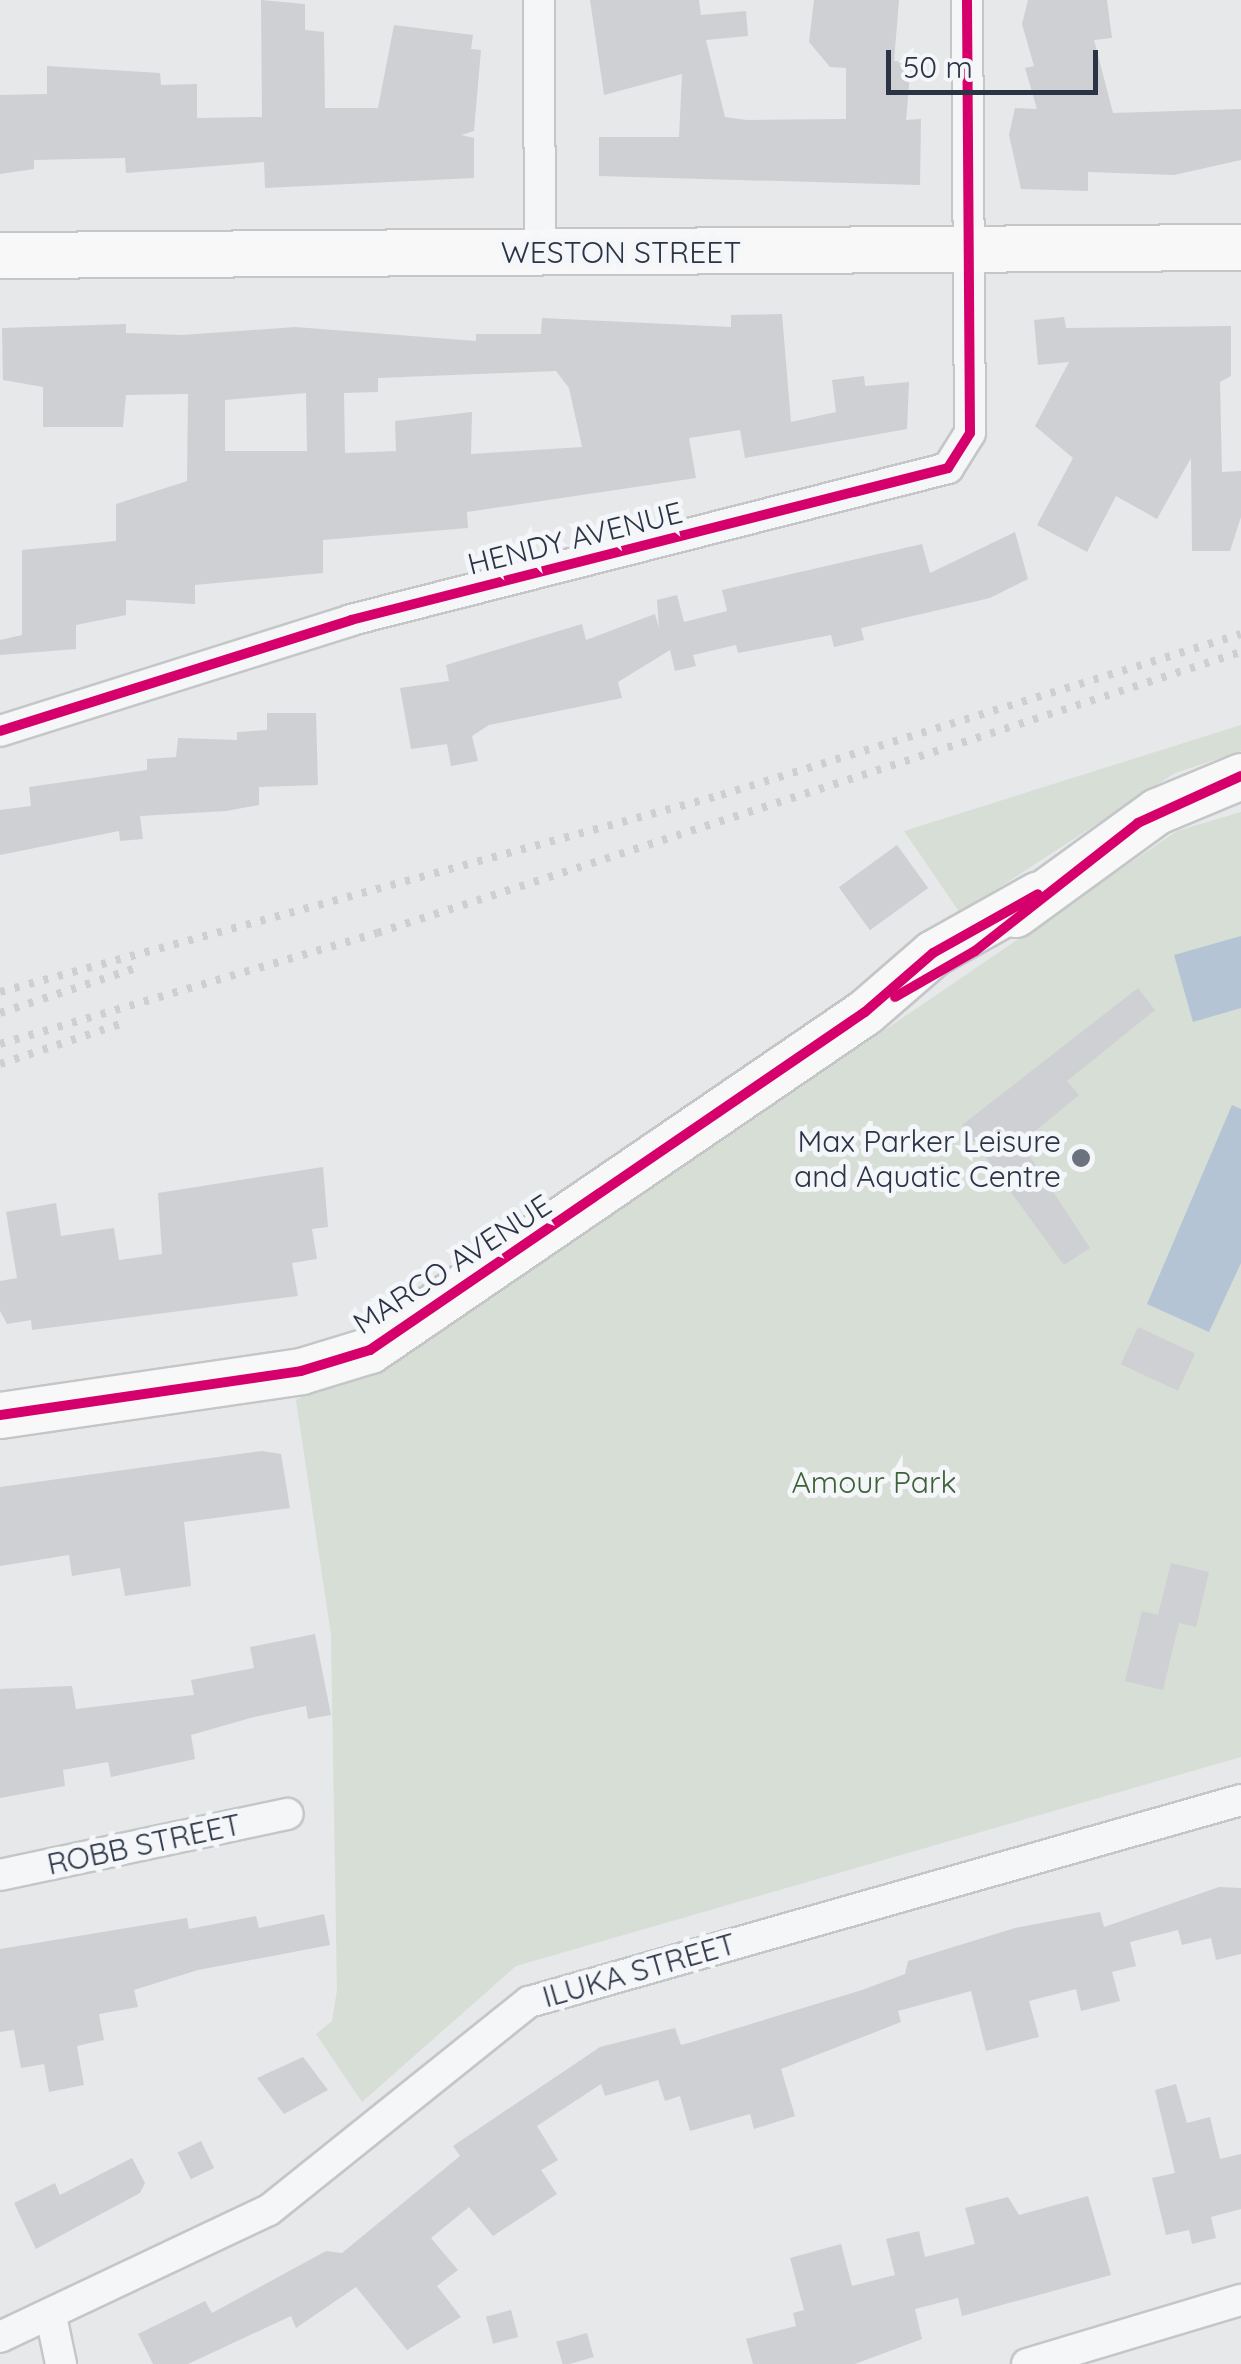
<!DOCTYPE html>
<html>
<head>
<meta charset="utf-8">
<style>
  body { margin:0 }
  #map { position:relative; width:1241px; height:2364px; overflow:hidden; background:#e6e8ea; font-family:Quicksand,sans-serif }
  div>[style] { position:absolute }
  .green>* { inset:0; background:#d6ded6 }
  .water>* { inset:0; background:#b4c4d5 }
  .building>* { inset:0; background:#ced0d3; transform-origin:0 0 }
  .roads { filter:drop-shadow(2px 0 #c4c6c8) drop-shadow(-2px 0 #c4c6c8) drop-shadow(0 2px #c4c6c8) drop-shadow(0 -2px #c4c6c8) }
  .street>* { height:30px; margin:-15px; padding:0 15px; transform-origin:15px; border-radius:15px; background:#f5f6f7 }
  .secondary>* { height:45px; margin:-22.5px; padding:0 22.5px; transform-origin:22.5px; border-radius:22.5px; background:#f8f8f8 }
  .rail>* { height:8px; margin-top:-4px; transform-origin:0; background:repeating-linear-gradient(90deg,#cecfd2 0 5px,transparent 0 15px) }
  .cycleway>* { height:10px; margin:-5px; padding:0 5px; transform-origin:5px; border-radius:5px; background:#d6006c }
  .dots>* { width:28px; height:28px; translate:-50% -50%; box-sizing:border-box; border:5px solid #f4f6f9; border-radius:50% }
  span { translate:-50% -50%; white-space:nowrap; text-align:center; line-height:1.15; -webkit-text-stroke:10px #f4f6f9; paint-order:stroke }
  .street-label { font-size:30px; color:#2b3445 }
  .poi-label { font-size:30px; color:#2b3445 }
  .right { translate:-100% -50%; text-align:right }
  .park-label { font-size:30px; color:#3f6138 }
  .scale { position:absolute; left:886px; top:50px; width:212px; height:45px; box-sizing:border-box; border:5px solid #2b3445; border-top:0; padding-left:12px; font-size:30px; line-height:35px; white-space:nowrap; color:#2b3445; -webkit-text-stroke:8px #f4f6f9; paint-order:stroke }
</style>
</head>
<body>
<div id="map">
  <div class="green">
    <div style="clip-path:polygon(1241px 725px,1241px 751px,1175px 773px,960px 913px,904px 831px)"></div>
    <div style="clip-path:polygon(1241px 812px,1241px 1757px,516px 1966px,362px 2102px,316px 2034px,332px 2021px,337px 1990px,331px 1635px,296px 1400px,546px 1261px,1177px 831px)"></div>
  </div>
  <div class="water">
    <div style="clip-path:polygon(1241px 936px,1241px 1008px,1193px 1022px,1174px 955px)"></div>
    <div style="clip-path:polygon(1232px 1105px,1241px 1109px,1241px 1263px,1209px 1332px,1147px 1304px)"></div>
  </div>
  <div class="building">
    <div style="clip-path:polygon(261px 0,305px 4px,305px 30px,324px 32px,325px 108px,378px 108px,394px 25px,473px 35px,471px 49px,481px 50px,474px 131px,461px 135px,474px 138px,474px 178px,265px 188px,264px 162px,126px 173px,125px 158px,34px 160px,34px 169px,0 174px,0 95px,47px 94px,47px 66px,160px 73px,161px 85px,197px 84px,197px 118px,262px 117px)"></div>
    <div style="clip-path:polygon(590px 0,699px 0,701px 15px,746px 11px,748px 36px,706px 40px,725px 117px,747px 120px,846px 119px,846px 68px,830px 67px,809px 42px,814px 0,899px 0,894px 61px,911px 62px,906px 120px,921px 119px,920px 185px,599px 176px,599px 137px,679px 137px,682px 74px,604px 95px)"></div>
    <div style="clip-path:polygon(1028px 0,1107px 0,1112px 38px,1094px 40px,1113px 113px,1241px 109px,1241px 160px,1174px 175px,1088px 172px,1088px 191px,1021px 189px,1009px 135px,1015px 108px,1037px 109px,1025px 68px,1034px 66px,1022px 24px)"></div>
    <div style="clip-path:polygon(evenodd,782px 314px,791px 422px,836px 412px,832px 380px,864px 376px,865px 386px,909px 382px,907px 429px,745px 458px,740px 430px,689px 438px,696px 478px,467px 512px,468px 528px,323px 540px,323px 573px,195px 585px,195px 604px,126px 600px,126px 615px,76px 625px,76px 649px,0 655px,0 640px,22px 635px,22px 550px,116px 541px,116px 504px,187px 481px,188px 394px,126px 395px,123px 427px,43px 427px,43px 387px,3px 380px,2px 328px,126px 324px,126px 333px,182px 335px,295px 327px,476px 341px,476px 334px,541px 334px,542px 318px,731px 327px,731px 315px,782px 314px,556px 371px,569px 388px,582px 447px,471px 454px,472px 412px,395px 421px,396px 451px,345px 453px,344px 393px,378px 392px,378px 378px,556px 371px,782px 314px,306px 393px,307px 451px,225px 451px,225px 400px,306px 393px)"></div>
    <div style="clip-path:polygon(1064px 317px,1066px 328px,1231px 326px,1231px 376px,1220px 382px,1222px 472px,1241px 471px,1241px 517px,1230px 551px,1192px 551px,1191px 458px,1157px 519px,1116px 496px,1087px 552px,1037px 525px,1073px 458px,1035px 426px,1069px 362px,1038px 365px,1034px 320px)"></div>
    <div style="clip-path:polygon(1015px 532px,1028px 579px,990px 598px,861px 628px,864px 640px,834px 647px,831px 635px,738px 653px,736px 645px,693px 655px,696px 666px,675px 671px,670px 650px,618px 682px,622px 698px,489px 725px,472px 736px,478px 761px,451px 766px,447px 744px,411px 749px,400px 688px,449px 681px,446px 665px,582px 624px,586px 640px,655px 614px,659px 628px,657px 600px,677px 595px,684px 622px,727px 611px,722px 590px,922px 544px,930px 573px)"></div>
    <div style="clip-path:polygon(267px 713px,316px 713px,318px 785px,259px 787px,259px 805px,226px 811px,140px 816px,143px 839px,120px 841px,119px 831px,0 855px,0 810px,31px 806px,29px 787px,147px 770px,147px 759px,176px 757px,178px 738px,237px 740px,237px 732px,267px 730px)"></div>
    <div style="left:897px;top:845px;width:53px;height:72px;rotate:54deg"></div>
    <div style="clip-path:polygon(1138px 988px,1155px 1010px,1067px 1081px,1079px 1095px,1021px 1143px,1090px 1248px,1064px 1265px,962px 1125px)"></div>
    <div style="clip-path:polygon(323px 1167px,328px 1227px,312px 1229px,317px 1259px,292px 1263px,298px 1296px,32px 1330px,31px 1320px,7px 1324px,0 1311px,0 1281px,17px 1278px,6px 1212px,56px 1203px,61px 1236px,114px 1228px,119px 1260px,162px 1254px,158px 1193px)"></div>
    <div style="left:1138px;top:1327px;width:63px;height:41px;rotate:25deg"></div>
    <div style="clip-path:polygon(262px 1451px,281px 1454px,290px 1508px,184px 1522px,191px 1586px,125px 1596px,120px 1568px,72px 1576px,69px 1555px,0 1566px,0 1487px)"></div>
    <div style="clip-path:polygon(1171px 1563px,1209px 1572px,1196px 1627px,1179px 1623px,1163px 1690px,1125px 1681px,1142px 1611px,1158px 1615px)"></div>
    <div style="clip-path:polygon(315px 1634px,331px 1715px,308px 1719px,306px 1706px,254px 1717px,191px 1735px,195px 1759px,111px 1777px,108px 1762px,63px 1770px,65px 1786px,0 1798px,0 1689px,72px 1686px,76px 1709px,194px 1695px,191px 1680px,254px 1668px,250px 1647px)"></div>
    <div style="clip-path:polygon(1219px 1887px,1241px 1888px,1241px 1954px,1216px 1960px,1211px 1938px,1182px 1945px,1178px 1930px,1130px 1942px,1136px 1966px,1112px 1972px,1120px 2001px,1081px 2011px,1076px 1989px,1029px 2001px,1039px 2037px,986px 2051px,971px 1991px,898px 2011px,901px 2022px,781px 2069px,795px 2116px,754px 2129px,750px 2114px,690px 2131px,680px 2096px,665px 2101px,658px 2080px,605px 2096px,601px 2084px,537px 2126px,558px 2160px,541px 2170px,557px 2194px,493px 2236px,469px 2207px,431px 2238px,458px 2270px,437px 2286px,461px 2317px,407px 2350px,356px 2287px,296px 2328px,291px 2316px,188px 2364px,153px 2364px,138px 2334px,205px 2301px,212px 2313px,326px 2251px,342px 2253px,460px 2156px,453px 2146px,600px 2047px,675px 2028px,681px 2045px,692px 2042px,862px 1990px,905px 1974px,908px 1961px,1015px 1928px,1100px 1912px,1104px 1927px)"></div>
    <div style="clip-path:polygon(324px 1914px,330px 1945px,198px 1970px,134px 1990px,138px 2007px,99px 2014px,104px 2040px,77px 2046px,84px 2085px,49px 2092px,44px 2064px,21px 2068px,14px 2030px,0 2032px,0 1949px,187px 1918px,189px 1929px,256px 1916px,259px 1928px)"></div>
    <div style="clip-path:polygon(303px 2057px,328px 2090px,284px 2114px,257px 2078px)"></div>
    <div style="clip-path:polygon(1176px 2084px,1187px 2123px,1210px 2117px,1220px 2159px,1241px 2154px,1241px 2209px,1211px 2217px,1216px 2238px,1192px 2244px,1189px 2230px,1166px 2235px,1152px 2178px,1175px 2173px,1155px 2090px)"></div>
    <div style="left:201px;top:2141px;width:30px;height:26px;rotate:64deg"></div>
    <div style="clip-path:polygon(132px 2158px,145px 2183px,140px 2193px,36px 2249px,14px 2203px,55px 2183px,60px 2195px)"></div>
    <div style="clip-path:polygon(1088px 2196px,1111px 2275px,962px 2316px,958px 2298px,915px 2309px,922px 2339px,855px 2364px,753px 2364px,746px 2339px,796px 2326px,793px 2313px,804px 2310px,790px 2258px,841px 2244px,852px 2286px,895px 2275px,886px 2239px,919px 2231px,925px 2257px,975px 2244px,965px 2208px,1008px 2197px,1019px 2215px)"></div>
    <div style="left:511px;top:2310px;width:28px;height:26px;rotate:75deg"></div>
    <div style="left:587px;top:2333px;width:25px;height:32px;rotate:74deg"></div>
  </div>
  <div class="roads">
    <div class="street">
      <div style="left:539px;top:0;width:252px;rotate:89.8deg"></div>
      <div style="left:0;top:731px;width:368px;rotate:-17.5deg"></div>
      <div style="left:351px;top:620px;width:616px;rotate:-14.28deg"></div>
      <div style="left:948px;top:468px;width:41px;rotate:-57.8deg"></div>
      <div style="left:970px;top:433px;width:433px;rotate:-90.4deg"></div>
      <div style="left:0;top:1875px;width:294px;rotate:-12deg"></div>
      <div style="left:51px;top:2316px;width:49px;rotate:78.2deg"></div>
      <div style="left:0;top:2337px;width:297px;rotate:-25.3deg"></div>
      <div style="left:269px;top:2210px;width:333px;rotate:-38.7deg"></div>
      <div style="left:529px;top:2002px;width:740px;rotate:-15.84deg"></div>
      <div style="left:1027px;top:2364px;width:223px;rotate:-16.7deg"></div>
    </div>
    <div class="secondary">
      <div style="left:0;top:255px;width:1241px;rotate:-0.37deg"></div>
      <div style="left:1015px;top:914px;width:175px;rotate:-36deg"></div>
      <div style="left:1157px;top:811px;width:91px;rotate:-22.6deg"></div>
      <div style="left:0;top:1415px;width:304px;rotate:-8.3deg"></div>
      <div style="left:301px;top:1371px;width:72px;rotate:-16.9deg"></div>
      <div style="left:370px;top:1350px;width:599px;rotate:-34.33deg"></div>
      <div style="left:865px;top:1012px;width:90px;rotate:-40.9deg"></div>
      <div style="left:933px;top:953px;width:120px;rotate:-29.3deg"></div>
    </div>
  </div>
  <div class="rail">
    <div style="left:0;top:992px;width:747px;rotate:-15.28deg"></div>
    <div style="left:721px;top:795px;width:544px;rotate:-17.2deg"></div>
    <div style="left:0;top:1013px;width:150px;rotate:-18.3deg"></div>
    <div style="left:0;top:1044px;width:393px;rotate:-16.4deg"></div>
    <div style="left:377px;top:933px;width:909px;rotate:-18.02deg"></div>
    <div style="left:0;top:1064px;width:130px;rotate:-18.4deg"></div>
  </div>
  <div class="cycleway">
    <div style="left:0;top:731px;width:368px;rotate:-17.5deg"></div>
    <div style="left:351px;top:620px;width:616px;rotate:-14.28deg"></div>
    <div style="left:948px;top:468px;width:41px;rotate:-57.8deg"></div>
    <div style="left:970px;top:433px;width:433px;rotate:-90.4deg"></div>
    <div style="left:895px;top:997px;width:92px;rotate:-29.9deg"></div>
    <div style="left:975px;top:951px;width:207px;rotate:-38.1deg"></div>
    <div style="left:1138px;top:823px;width:113px;rotate:-24.5deg"></div>
    <div style="left:0;top:1415px;width:304px;rotate:-8.3deg"></div>
    <div style="left:301px;top:1371px;width:72px;rotate:-16.9deg"></div>
    <div style="left:370px;top:1350px;width:599px;rotate:-34.33deg"></div>
    <div style="left:865px;top:1012px;width:90px;rotate:-40.9deg"></div>
    <div style="left:933px;top:953px;width:120px;rotate:-29.3deg"></div>
  </div>
  <div class="dots">
    <div style="left:1081px;top:1158px;background:#6c737f"></div>
  </div>
  <div class="street-label">
    <span style="left:621px;top:252px">WESTON STREET</span>
    <span style="left:575px;top:538px;rotate:-14deg">HENDY AVENUE</span>
    <span style="left:452px;top:1264px;rotate:-33deg">MARCO AVENUE</span>
    <span style="left:144px;top:1844px;rotate:-12deg">ROBB STREET</span>
    <span style="left:639px;top:1970px;rotate:-16deg">ILUKA STREET</span>
  </div>
  <div class="poi-label">
    <span class="right" style="left:1061px;top:1158px">Max Parker Leisure<br>and Aquatic Centre</span>
  </div>
  <div class="park-label">
    <span style="left:874px;top:1482px">Amour Park</span>
  </div>
  <div class="scale">50 m</div>
</div>
</body>
</html>
